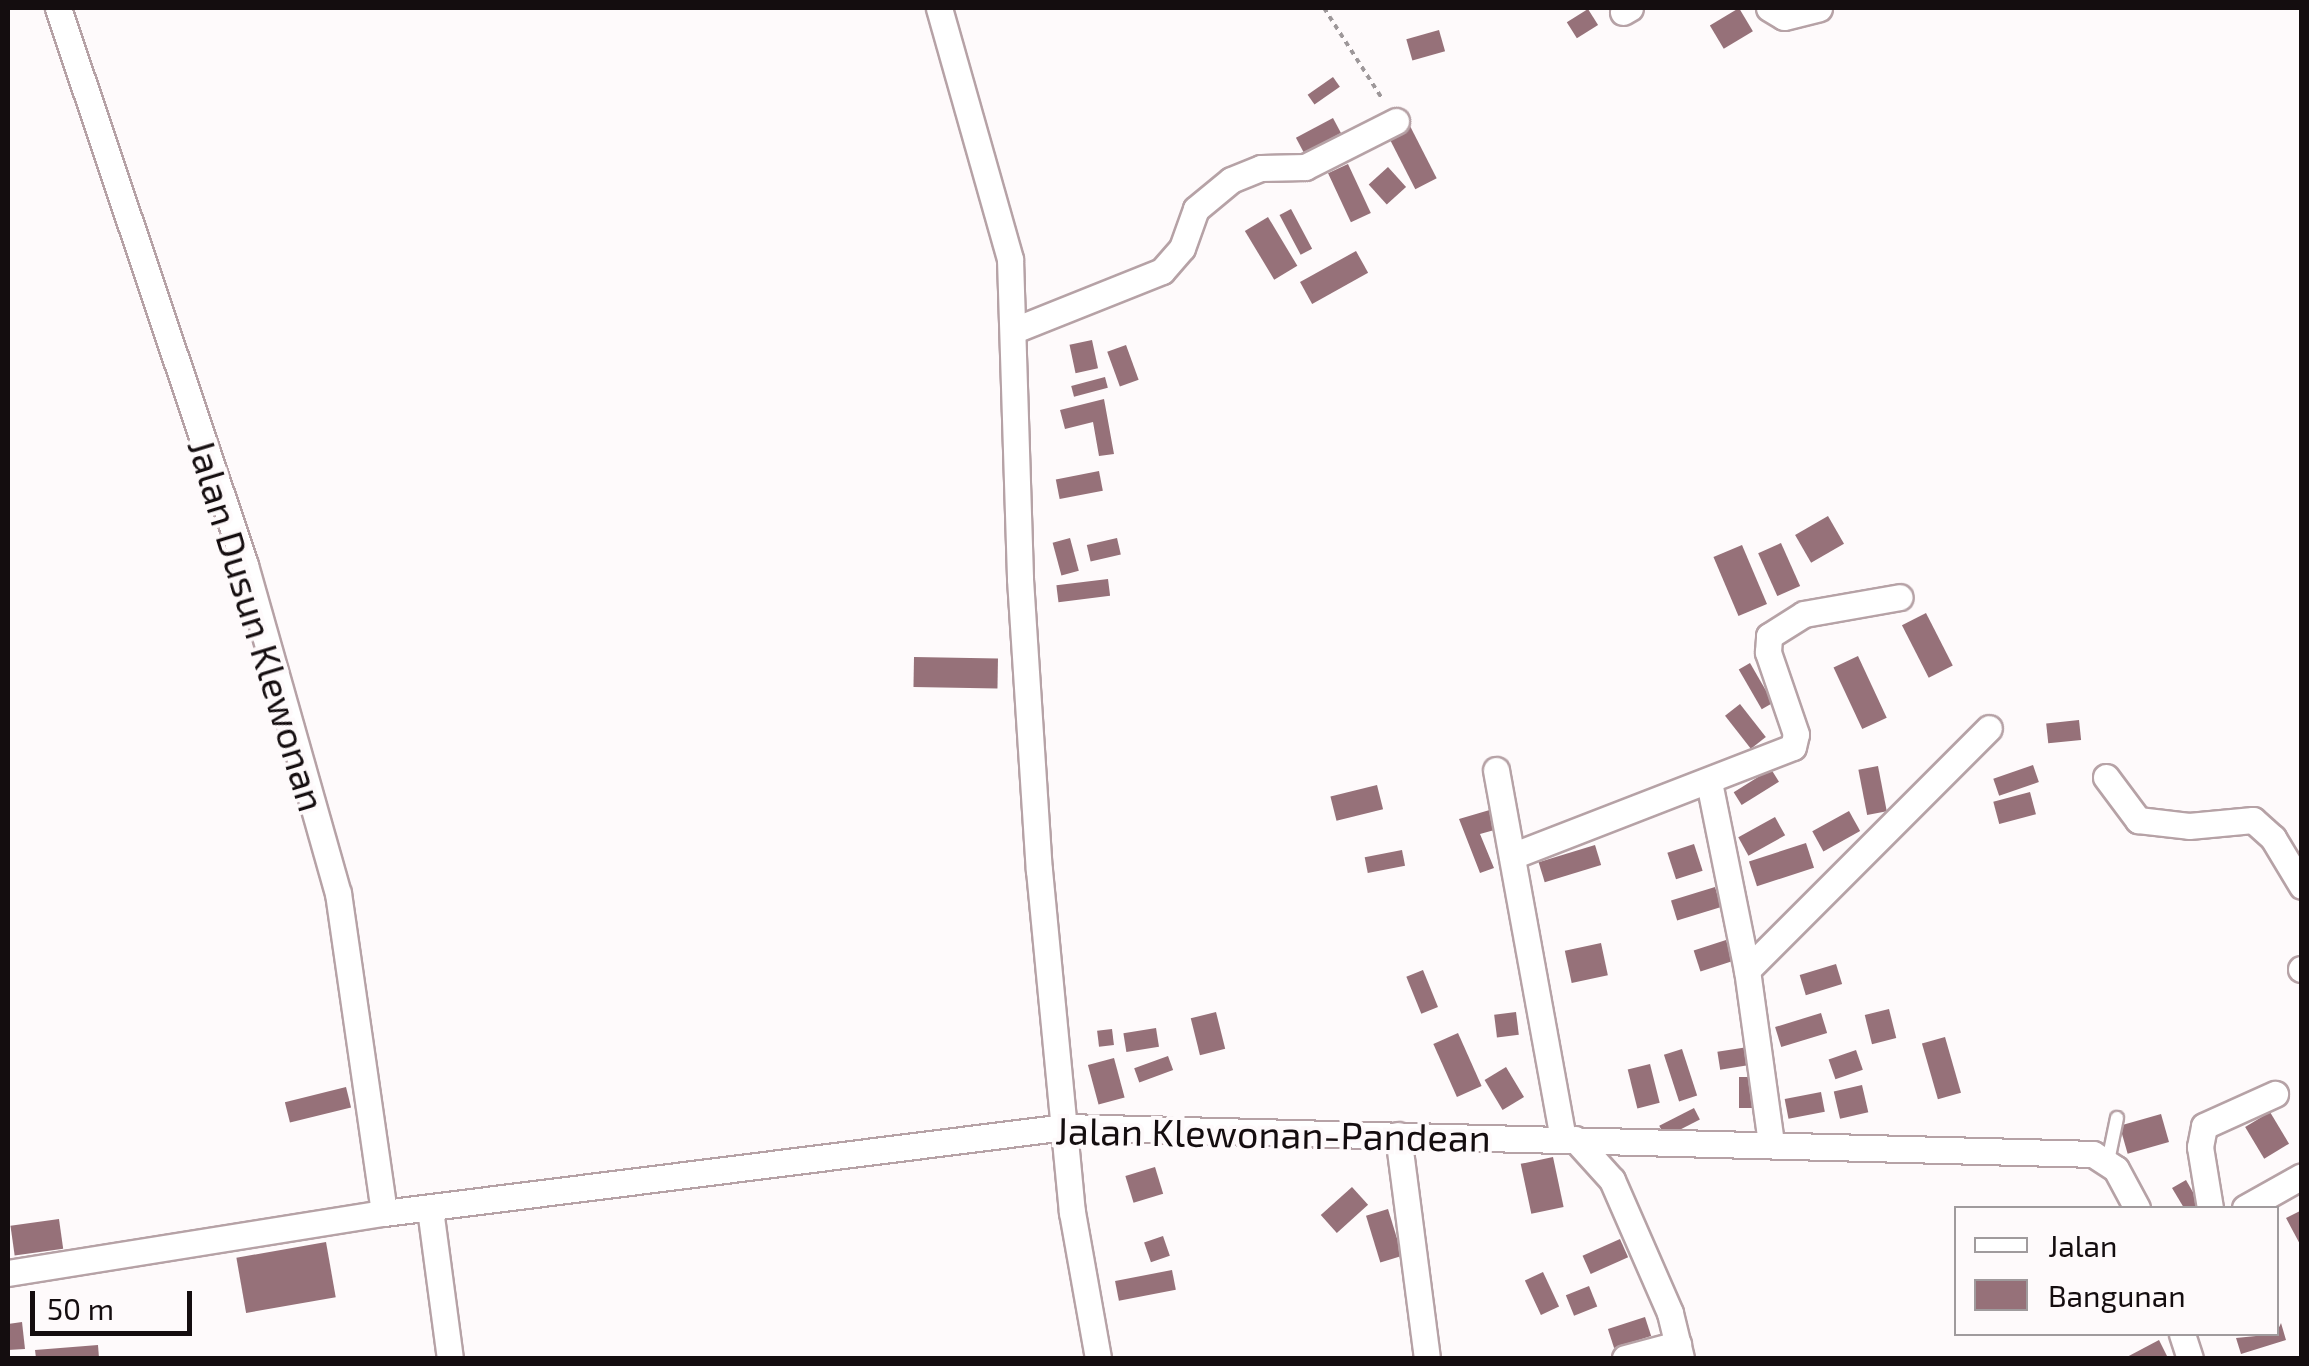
<!DOCTYPE html>
<html>
<head>
<meta charset="utf-8">
<style>
  body { margin:0 }
  #map { position:relative; width:2309px; height:1366px; overflow:hidden; background:#fefafb; font-family:"Exo 2",sans-serif }
  div>[style] { position:absolute }
  .building>* { inset:0; background:#967179; transform-origin:0 0 }
  .path>* { height:4px; margin-top:-2px; transform-origin:0; background:repeating-linear-gradient(90deg,#9d9799 0 5px,transparent 0 10px) }
  .roads { filter:drop-shadow(2px 0 #b6a2a6) drop-shadow(-2px 0 #b6a2a6) drop-shadow(0 2px #b6a2a6) drop-shadow(0 -2px #b6a2a6) }
  .service>* { height:12px; margin:-6px; padding:0 6px; transform-origin:6px; border-radius:6px; background:#fff }
  .minor>* { height:25px; margin:-12.5px; padding:0 12.5px; transform-origin:12.5px; border-radius:12.5px; background:#fff }
  span { translate:-50% -50%; white-space:nowrap; text-align:center; line-height:1.15; -webkit-text-stroke:8px #fefafb; paint-order:stroke }
  .street-label { font-size:38px; color:#140d0f }
  .frame { position:absolute; inset:0; border:10px solid #140d0f; pointer-events:none }
  .legend { position:absolute; left:1954px; top:1206px; width:325px; height:130px; box-sizing:border-box; background:#fefafb; border:2px solid #a09b9d; margin:0; padding:12px 18px; list-style:none; font-size:30px; color:#140d0f }
  .legend li { display:flex; align-items:center; gap:20px; height:50px }
  .legend b { width:50px; border:2px solid #a09b9d }
  .scale { position:absolute; left:30px; top:1291px; width:162px; height:45px; box-sizing:border-box; border:5px solid #140d0f; border-top:0; padding-left:12px; font-size:30px; line-height:35px; white-space:nowrap; color:#140d0f; -webkit-text-stroke:8px #fefafb; paint-order:stroke }
</style>
</head>
<body>
<div id="map">
  <div class="building">
    <div style="left:1739px;top:8px;width:27px;height:34px;rotate:59deg"></div>
    <div style="left:1588px;top:9px;width:19px;height:25px;rotate:58deg"></div>
    <div style="left:1439px;top:30px;width:22px;height:34px;rotate:74deg"></div>
    <div style="left:1333px;top:77px;width:12px;height:31px;rotate:55deg"></div>
    <div style="left:1333px;top:118px;width:17px;height:42px;rotate:62deg"></div>
    <div style="left:1409px;top:124px;width:61px;height:24px;rotate:63deg"></div>
    <div style="left:1348px;top:164px;width:54px;height:22px;rotate:65deg"></div>
    <div style="left:1388px;top:167px;width:27px;height:26px;rotate:48deg"></div>
    <div style="left:1291px;top:209px;width:45px;height:13px;rotate:62deg"></div>
    <div style="left:1268px;top:217px;width:57px;height:27px;rotate:59deg"></div>
    <div style="left:1356px;top:251px;width:25px;height:64px;rotate:61deg"></div>
    <div style="left:1092px;top:340px;width:29px;height:23px;rotate:78deg"></div>
    <div style="left:1126px;top:345px;width:37px;height:20px;rotate:70deg"></div>
    <div style="left:1105px;top:377px;width:11px;height:35px;rotate:75deg"></div>
    <div style="clip-path:polygon(1104px 399px,1114px 454px,1099px 456px,1093px 422px,1065px 429px,1060px 410px)"></div>
    <div style="left:1099px;top:471px;width:20px;height:44px;rotate:79deg"></div>
    <div style="left:1828px;top:516px;width:32px;height:38px;rotate:60deg"></div>
    <div style="left:1070px;top:538px;width:34px;height:18px;rotate:75deg"></div>
    <div style="left:1117px;top:538px;width:17px;height:31px;rotate:77deg"></div>
    <div style="left:1781px;top:543px;width:47px;height:25px;rotate:66deg"></div>
    <div style="left:1742px;top:545px;width:64px;height:31px;rotate:67deg"></div>
    <div style="left:1108px;top:579px;width:17px;height:52px;rotate:83deg"></div>
    <div style="left:1926px;top:613px;width:59px;height:27px;rotate:63deg"></div>
    <div style="left:1858px;top:656px;width:68px;height:27px;rotate:65deg"></div>
    <div style="left:914px;top:657px;width:84px;height:30px;rotate:1deg"></div>
    <div style="left:1750px;top:663px;width:46px;height:13px;rotate:60deg"></div>
    <div style="left:1740px;top:704px;width:42px;height:19px;rotate:52deg"></div>
    <div style="left:2079px;top:720px;width:20px;height:33px;rotate:84deg"></div>
    <div style="left:2033px;top:765px;width:18px;height:42px;rotate:71deg"></div>
    <div style="left:1878px;top:766px;width:46px;height:20px;rotate:79deg"></div>
    <div style="left:1771px;top:769px;width:15px;height:44px;rotate:58deg"></div>
    <div style="left:1377px;top:785px;width:25px;height:48px;rotate:76deg"></div>
    <div style="left:2030px;top:792px;width:23px;height:38px;rotate:75deg"></div>
    <div style="clip-path:polygon(1493px 809px,1498px 829px,1480px 834px,1494px 868px,1480px 873px,1459px 819px)"></div>
    <div style="left:1849px;top:811px;width:23px;height:42px;rotate:61deg"></div>
    <div style="left:1775px;top:817px;width:21px;height:42px;rotate:61deg"></div>
    <div style="left:1806px;top:843px;width:26px;height:60px;rotate:72deg"></div>
    <div style="left:1694px;top:844px;width:28px;height:28px;rotate:72deg"></div>
    <div style="left:1595px;top:845px;width:21px;height:59px;rotate:73deg"></div>
    <div style="left:1402px;top:850px;width:16px;height:38px;rotate:79deg"></div>
    <div style="left:1715px;top:887px;width:21px;height:46px;rotate:73deg"></div>
    <div style="left:1726px;top:940px;width:22px;height:34px;rotate:72deg"></div>
    <div style="left:1601px;top:943px;width:33px;height:37px;rotate:78deg"></div>
    <div style="left:1836px;top:964px;width:21px;height:38px;rotate:73deg"></div>
    <div style="left:1423px;top:970px;width:40px;height:18px;rotate:68deg"></div>
    <div style="left:1889px;top:1009px;width:30px;height:25px;rotate:76deg"></div>
    <div style="left:1216px;top:1012px;width:38px;height:26px;rotate:76deg"></div>
    <div style="left:1516px;top:1012px;width:23px;height:22px;rotate:83deg"></div>
    <div style="left:1821px;top:1013px;width:21px;height:48px;rotate:73deg"></div>
    <div style="left:1156px;top:1028px;width:19px;height:33px;rotate:81deg"></div>
    <div style="left:1112px;top:1029px;width:16px;height:15px;rotate:83deg"></div>
    <div style="left:1458px;top:1033px;width:58px;height:27px;rotate:66deg"></div>
    <div style="left:1945px;top:1037px;width:58px;height:24px;rotate:74deg"></div>
    <div style="left:1748px;top:1047px;width:18px;height:31px;rotate:81deg"></div>
    <div style="left:1682px;top:1049px;width:49px;height:19px;rotate:72deg"></div>
    <div style="left:1856px;top:1050px;width:21px;height:29px;rotate:71deg"></div>
    <div style="left:1168px;top:1056px;width:15px;height:36px;rotate:70deg"></div>
    <div style="left:1114px;top:1058px;width:41px;height:27px;rotate:75deg"></div>
    <div style="left:1650px;top:1064px;width:40px;height:23px;rotate:76deg"></div>
    <div style="left:1506px;top:1067px;width:35px;height:25px;rotate:59deg"></div>
    <div style="left:1739px;top:1077px;width:13px;height:31px"></div>
    <div style="left:1862px;top:1085px;width:28px;height:29px;rotate:77deg"></div>
    <div style="left:346px;top:1087px;width:21px;height:63px;rotate:76deg"></div>
    <div style="left:1821px;top:1092px;width:20px;height:37px;rotate:79deg"></div>
    <div style="left:1694px;top:1108px;width:13px;height:39px;rotate:63deg"></div>
    <div style="left:2270px;top:1112px;width:37px;height:29px;rotate:59deg"></div>
    <div style="left:2161px;top:1114px;width:29px;height:43px;rotate:74deg"></div>
    <div style="left:1553px;top:1157px;width:51px;height:33px;rotate:78deg"></div>
    <div style="left:1155px;top:1167px;width:28px;height:31px;rotate:73deg"></div>
    <div style="clip-path:polygon(2186px 1180px,2202px 1208px,2184px 1208px,2172px 1188px)"></div>
    <div style="left:1352px;top:1187px;width:24px;height:42px;rotate:48deg"></div>
    <div style="left:1388px;top:1209px;width:49px;height:23px;rotate:73deg"></div>
    <div style="clip-path:polygon(2302px 1210px,2302px 1248px,2286px 1218px)"></div>
    <div style="left:59px;top:1219px;width:30px;height:49px;rotate:82deg"></div>
    <div style="left:1163px;top:1236px;width:21px;height:20px;rotate:71deg"></div>
    <div style="left:1620px;top:1239px;width:20px;height:41px;rotate:66deg"></div>
    <div style="left:326px;top:1242px;width:56px;height:91px;rotate:80deg"></div>
    <div style="left:1172px;top:1270px;width:20px;height:58px;rotate:79deg"></div>
    <div style="left:1543px;top:1272px;width:38px;height:20px;rotate:65deg"></div>
    <div style="left:1589px;top:1286px;width:22px;height:25px;rotate:68deg"></div>
    <div style="left:1645px;top:1317px;width:20px;height:39px;rotate:72deg"></div>
    <div style="clip-path:polygon(22px 1322px,25px 1349px,8px 1350px,8px 1324px)"></div>
    <div style="clip-path:polygon(2281px 1323px,2286px 1340px,2241px 1354px,2236px 1338px,2276px 1334px)"></div>
    <div style="clip-path:polygon(2159px 1340px,2168px 1358px,2125px 1358px)"></div>
    <div style="clip-path:polygon(98px 1345px,99px 1358px,36px 1358px,35px 1350px)"></div>
  </div>
  <div class="path">
    <div style="left:1324px;top:8px;width:109px;rotate:57.3deg"></div>
  </div>
  <div class="roads">
    <div class="service">
      <div style="left:2108px;top:1161px;width:44px;rotate:-78.2deg"></div>
    </div>
    <div class="minor">
      <div style="left:58px;top:8px;width:588px;rotate:71.44deg"></div>
      <div style="left:245px;top:565px;width:341px;rotate:74.2deg"></div>
      <div style="left:338px;top:893px;width:323px;rotate:81.8deg"></div>
      <div style="left:384px;top:1213px;width:686px;rotate:-7.2deg"></div>
      <div style="left:1065px;top:1127px;width:1028px;rotate:1.5deg"></div>
      <div style="left:2093px;top:1154px;width:27px;rotate:33deg"></div>
      <div style="left:2116px;top:1169px;width:44px;rotate:61.7deg"></div>
      <div style="left:939px;top:8px;width:261px;rotate:74.2deg"></div>
      <div style="left:1010px;top:259px;width:320px;rotate:88.2deg"></div>
      <div style="left:1020px;top:579px;width:292px;rotate:86.3deg"></div>
      <div style="left:1039px;top:870px;width:344px;rotate:84.5deg"></div>
      <div style="left:1072px;top:1212px;width:148px;rotate:79.9deg"></div>
      <div style="left:1769px;top:8px;width:17px;rotate:31deg"></div>
      <div style="left:1784px;top:17px;width:36px;rotate:-14deg"></div>
      <div style="left:1623px;top:12px;width:8px;rotate:-30deg"></div>
      <div style="left:1017px;top:329px;width:156px;rotate:-21.8deg"></div>
      <div style="left:1162px;top:271px;width:30px;rotate:-49deg"></div>
      <div style="left:1182px;top:248px;width:41px;rotate:-70.3deg"></div>
      <div style="left:1196px;top:209px;width:45px;rotate:-39.6deg"></div>
      <div style="left:1231px;top:180px;width:32px;rotate:-22deg"></div>
      <div style="left:1261px;top:168px;width:44px;rotate:-1.3deg"></div>
      <div style="left:1305px;top:167px;width:102px;rotate:-26.8deg"></div>
      <div style="left:1496px;top:770px;width:375px;rotate:79.7deg"></div>
      <div style="left:2106px;top:777px;width:54px;rotate:53.3deg"></div>
      <div style="left:2138px;top:820px;width:51px;rotate:6.7deg"></div>
      <div style="left:2189px;top:826px;width:64px;rotate:-5.4deg"></div>
      <div style="left:2253px;top:820px;width:27px;rotate:42deg"></div>
      <div style="left:2273px;top:838px;width:56px;rotate:58.9deg"></div>
      <div style="left:1709px;top:782px;width:192px;rotate:78.6deg"></div>
      <div style="left:1747px;top:970px;width:174px;rotate:82.1deg"></div>
      <div style="left:1512px;top:856px;width:301px;rotate:-21.2deg"></div>
      <div style="left:1793px;top:747px;width:13px;rotate:-77deg"></div>
      <div style="left:1796px;top:734px;width:87px;rotate:-108.9deg"></div>
      <div style="left:1768px;top:652px;width:16px;rotate:-86deg"></div>
      <div style="left:1769px;top:636px;width:41px;rotate:-32.2deg"></div>
      <div style="left:1804px;top:614px;width:97px;rotate:-10deg"></div>
      <div style="left:2301px;top:969px;width:1px"></div>
      <div style="left:1747px;top:970px;width:342px;rotate:-45deg"></div>
      <div style="left:1398px;top:1135px;width:225px;rotate:82.6deg"></div>
      <div style="left:1575px;top:1139px;width:55px;rotate:47.9deg"></div>
      <div style="left:1612px;top:1180px;width:145px;rotate:66.4deg"></div>
      <div style="left:1670px;top:1313px;width:46px;rotate:76.3deg"></div>
      <div style="left:2210px;top:1208px;width:62px;rotate:-99.3deg"></div>
      <div style="left:2200px;top:1147px;width:21px;rotate:-79deg"></div>
      <div style="left:2204px;top:1126px;width:78px;rotate:-24.3deg"></div>
      <div style="left:2245px;top:1208px;width:65px;rotate:-29.3deg"></div>
      <div style="left:430px;top:1209px;width:150px;rotate:82.4deg"></div>
      <div style="left:8px;top:1273px;width:381px;rotate:-9.1deg"></div>
      <div style="left:2182px;top:1334px;width:25px;rotate:72deg"></div>
      <div style="left:1625px;top:1358px;width:55px;rotate:-14.8deg"></div>
    </div>
  </div>
  <div class="street-label">
    <span style="left:257px;top:625px;rotate:73deg">Jalan Dusun Klewonan</span>
    <span style="left:1273px;top:1134px;rotate:1deg">Jalan Klewonan-Pandean</span>
  </div>
  <div class="frame"></div>
  <ul class="legend">
  <li><b style="height:12px;background:#fff"></b>Jalan</li>
  <li><b style="height:28px;background:#967179"></b>Bangunan</li>
  </ul>
  <div class="scale">50 m</div>
</div>
</body>
</html>
